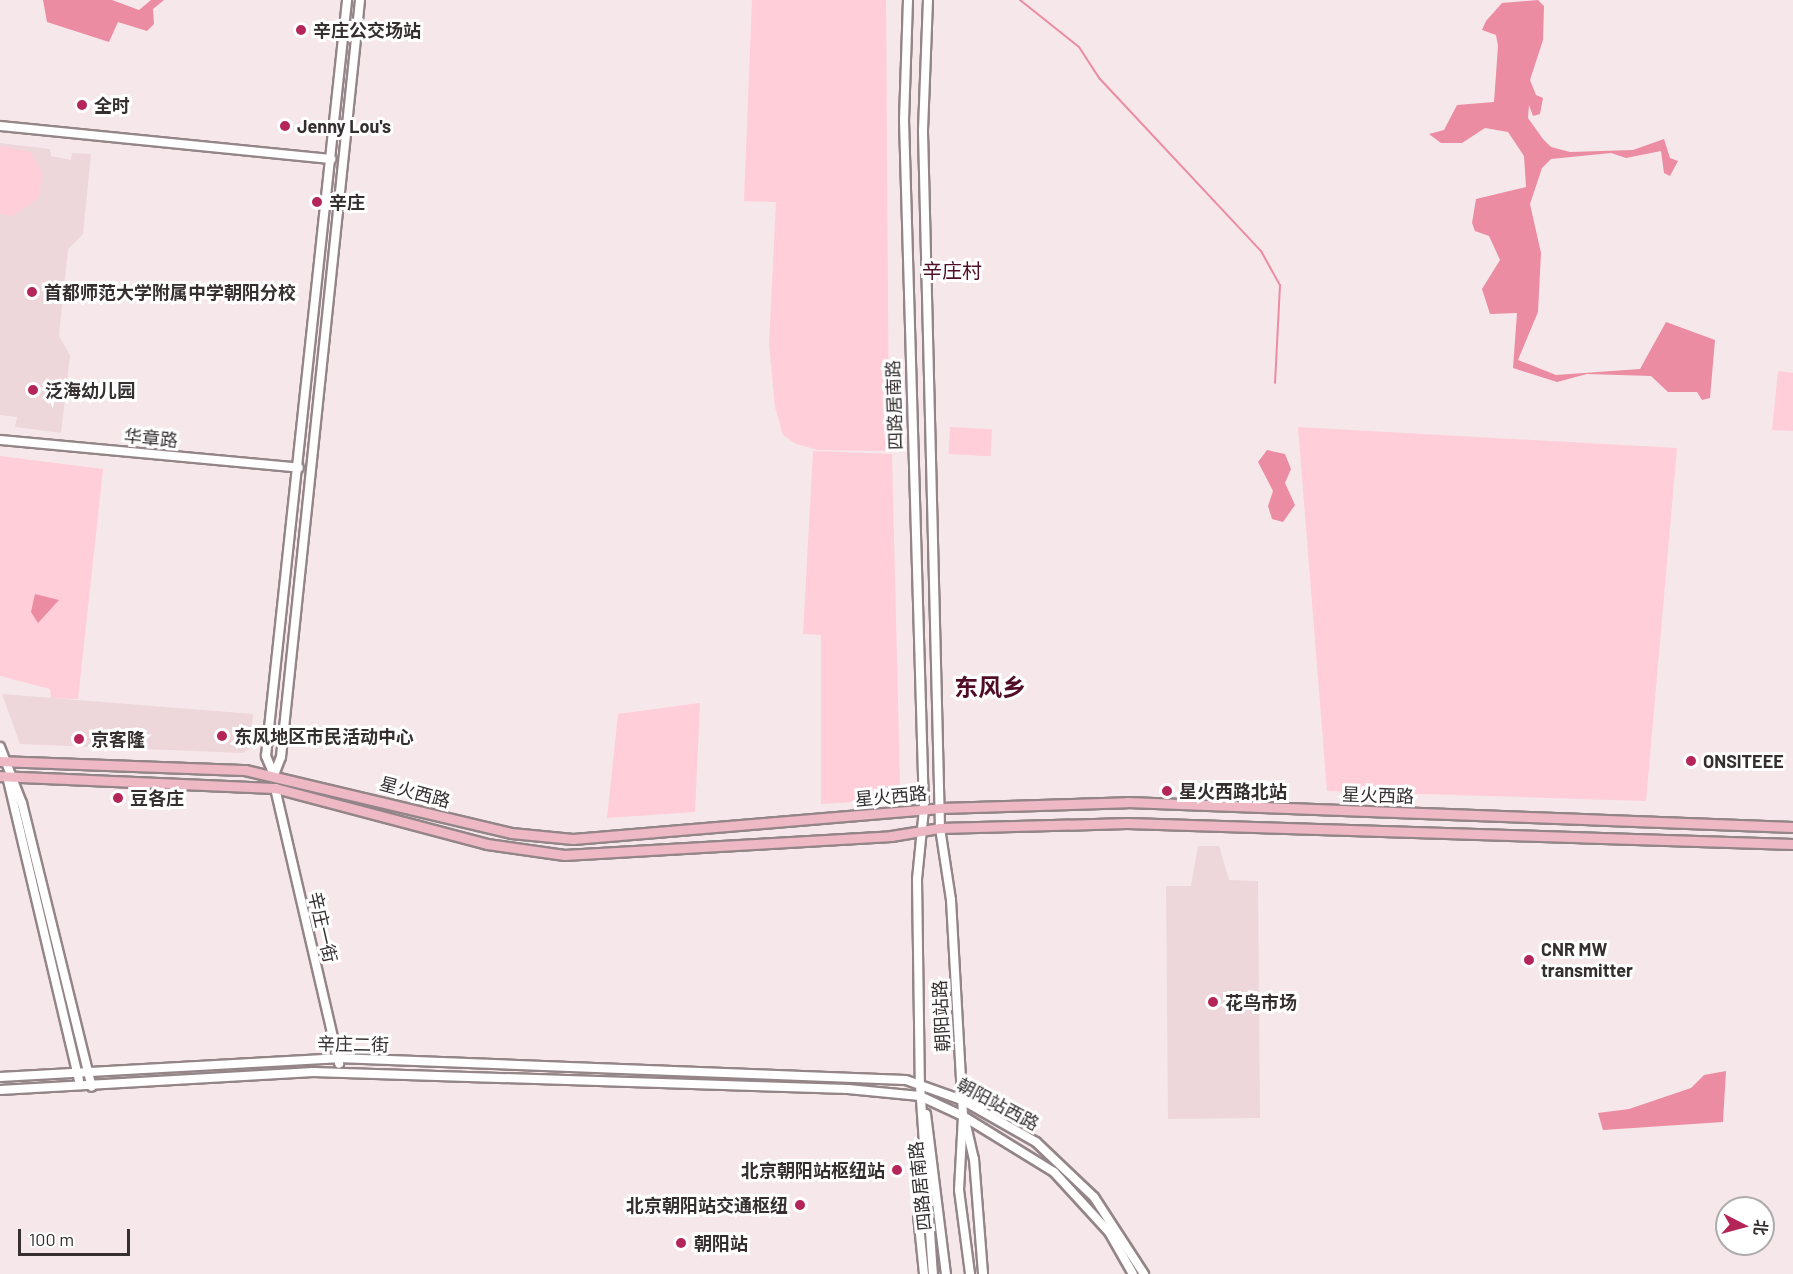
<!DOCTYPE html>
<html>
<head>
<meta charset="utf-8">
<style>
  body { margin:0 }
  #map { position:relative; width:1793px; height:1274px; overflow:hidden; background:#f6e7ea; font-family:Barlow,"Noto Sans SC",sans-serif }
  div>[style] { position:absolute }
  .built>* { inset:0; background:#edd7db }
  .green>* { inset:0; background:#ffced8; transform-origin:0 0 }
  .water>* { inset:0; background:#ec8ca3 }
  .stream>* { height:2px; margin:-1px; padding:0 1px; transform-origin:1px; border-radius:1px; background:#ec8ca3 }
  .roads { filter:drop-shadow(2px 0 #938588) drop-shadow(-2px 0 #938588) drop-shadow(0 2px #938588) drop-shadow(0 -2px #938588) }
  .secondary>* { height:8px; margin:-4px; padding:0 4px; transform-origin:4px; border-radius:4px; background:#fff }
  .primary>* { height:9px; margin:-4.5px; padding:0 4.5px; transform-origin:4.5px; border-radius:4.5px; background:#eeb8c5 }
  .dots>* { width:16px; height:16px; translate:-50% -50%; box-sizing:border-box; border:3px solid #fff; border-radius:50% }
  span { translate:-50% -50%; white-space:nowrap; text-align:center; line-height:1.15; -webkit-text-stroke:6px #fff; paint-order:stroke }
  .poi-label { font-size:18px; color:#352f30; font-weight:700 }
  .left { translate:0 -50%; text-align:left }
  .right { translate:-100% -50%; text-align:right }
  .street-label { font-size:18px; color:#352f30 }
  .neighbourhood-label { font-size:20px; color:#510d26 }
  .district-label { font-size:24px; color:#510d26; font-weight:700 }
  .north { position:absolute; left:1715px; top:1196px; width:60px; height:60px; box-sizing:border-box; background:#fff; border:2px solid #aeacac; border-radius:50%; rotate:96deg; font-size:16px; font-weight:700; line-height:24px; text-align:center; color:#352f30 }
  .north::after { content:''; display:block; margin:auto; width:21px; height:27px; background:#b4265a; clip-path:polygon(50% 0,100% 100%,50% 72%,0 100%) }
  .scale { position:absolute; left:18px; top:1229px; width:112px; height:27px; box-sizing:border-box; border:3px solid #352f30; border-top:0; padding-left:8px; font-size:18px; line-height:21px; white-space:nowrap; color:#352f30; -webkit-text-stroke:4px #fff; paint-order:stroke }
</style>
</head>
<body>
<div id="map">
  <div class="built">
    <div style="clip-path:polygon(0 143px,50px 149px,51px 156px,71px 160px,72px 153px,91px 154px,83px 234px,68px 249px,59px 336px,70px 355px,61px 433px,15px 427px,17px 417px,0 415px)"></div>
    <div style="clip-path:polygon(2px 694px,253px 714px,250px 748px,243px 753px,20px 744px)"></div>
    <div style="clip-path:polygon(1198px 846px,1219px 846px,1229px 880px,1258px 881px,1260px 1118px,1168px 1119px,1166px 886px,1191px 886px)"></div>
  </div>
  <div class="green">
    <div style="clip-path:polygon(752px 0,886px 0,889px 451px,818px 450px,796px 444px,783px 435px,775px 407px,769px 344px,776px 202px,744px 201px)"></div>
    <div style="clip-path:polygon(0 146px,30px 152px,42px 172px,39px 198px,12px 216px,0 214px)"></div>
    <div style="clip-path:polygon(1778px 371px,1793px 373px,1793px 431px,1772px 430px)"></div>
    <div style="left:950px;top:427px;width:42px;height:27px;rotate:3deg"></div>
    <div style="clip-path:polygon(1298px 427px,1677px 448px,1646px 801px,1327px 791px)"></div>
    <div style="clip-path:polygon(813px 451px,892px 454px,900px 785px,887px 800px,821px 804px,821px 635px,803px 634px)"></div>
    <div style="clip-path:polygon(0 456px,103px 469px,78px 699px,51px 698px,50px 689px,0 676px)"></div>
    <div style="clip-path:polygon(700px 703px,695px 812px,607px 818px,618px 714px)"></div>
  </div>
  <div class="water">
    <div style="clip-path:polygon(43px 0,112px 0,139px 10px,151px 0,164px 0,153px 9px,154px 24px,147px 31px,118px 22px,109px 42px,47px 22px)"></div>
    <div style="clip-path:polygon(1538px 0,1544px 6px,1543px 40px,1530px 80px,1536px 95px,1543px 98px,1540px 114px,1533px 116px,1529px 105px,1528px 118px,1543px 139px,1551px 147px,1570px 152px,1633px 150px,1664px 139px,1670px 158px,1678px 161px,1670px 176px,1664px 173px,1661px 151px,1626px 158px,1611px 153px,1551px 159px,1542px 168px,1530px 204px,1541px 253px,1538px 312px,1518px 360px,1556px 375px,1640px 369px,1666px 322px,1715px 340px,1710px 398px,1702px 400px,1697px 392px,1668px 392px,1651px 376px,1587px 374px,1557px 382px,1513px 368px,1517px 313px,1490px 314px,1482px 289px,1500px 260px,1489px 236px,1475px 231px,1472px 223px,1476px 199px,1526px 187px,1524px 156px,1508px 132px,1485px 128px,1462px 143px,1441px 143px,1429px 134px,1444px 130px,1457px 105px,1494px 102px,1498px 46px,1496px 35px,1482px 30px,1486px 21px,1502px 3px)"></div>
    <div style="clip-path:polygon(1267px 450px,1285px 454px,1291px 469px,1285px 483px,1295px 505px,1283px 522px,1272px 519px,1268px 506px,1273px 491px,1258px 462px)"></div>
    <div style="clip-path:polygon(35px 594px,59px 600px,38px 623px,31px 612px)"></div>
    <div style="clip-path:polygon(1726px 1071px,1723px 1122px,1603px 1130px,1598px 1113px,1629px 1109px,1691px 1088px,1704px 1075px)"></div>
  </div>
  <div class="stream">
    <div style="left:1020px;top:0;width:75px;rotate:38.5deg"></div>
    <div style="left:1079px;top:47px;width:38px;rotate:57deg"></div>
    <div style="left:1100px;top:79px;width:236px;rotate:46.9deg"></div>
    <div style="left:1261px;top:251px;width:39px;rotate:61deg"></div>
    <div style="left:1280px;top:285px;width:98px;rotate:92.9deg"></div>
  </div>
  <div class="roads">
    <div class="secondary">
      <div style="left:908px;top:0;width:120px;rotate:91.9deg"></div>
      <div style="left:904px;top:120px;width:689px;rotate:88.34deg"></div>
      <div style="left:924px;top:809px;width:70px;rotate:95.7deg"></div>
      <div style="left:917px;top:879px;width:206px;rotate:89.2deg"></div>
      <div style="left:920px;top:1085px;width:189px;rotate:86.1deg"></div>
      <div style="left:928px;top:0;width:132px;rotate:92.2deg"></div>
      <div style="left:923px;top:132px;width:696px;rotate:88.6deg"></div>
      <div style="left:940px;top:828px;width:73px;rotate:81.3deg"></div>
      <div style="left:951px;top:900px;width:216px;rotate:86.8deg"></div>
      <div style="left:963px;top:1116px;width:74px;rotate:93.1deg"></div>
      <div style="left:959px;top:1190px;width:85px;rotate:82.5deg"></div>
      <div style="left:0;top:126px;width:333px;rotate:5.7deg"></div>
      <div style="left:0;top:440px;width:300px;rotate:5.3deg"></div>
      <div style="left:0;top:747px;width:60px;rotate:68.6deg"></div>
      <div style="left:22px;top:803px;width:292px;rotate:76.2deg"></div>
      <div style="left:274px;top:775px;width:21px;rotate:-113deg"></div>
      <div style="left:266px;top:756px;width:760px;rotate:-83.88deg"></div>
      <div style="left:274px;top:775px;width:19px;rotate:-69deg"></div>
      <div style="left:281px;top:757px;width:761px;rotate:-84.04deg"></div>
      <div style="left:8px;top:780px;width:308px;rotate:76.7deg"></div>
      <div style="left:275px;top:788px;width:283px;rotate:76.9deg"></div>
      <div style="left:0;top:1077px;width:338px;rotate:-3.2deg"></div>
      <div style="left:337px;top:1058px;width:569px;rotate:2.21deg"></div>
      <div style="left:906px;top:1080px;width:59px;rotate:19.7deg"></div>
      <div style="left:962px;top:1100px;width:85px;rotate:29.6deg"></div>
      <div style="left:1036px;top:1142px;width:80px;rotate:43.5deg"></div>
      <div style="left:1094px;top:1197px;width:92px;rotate:57deg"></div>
      <div style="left:0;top:1090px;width:314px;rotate:-3.3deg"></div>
      <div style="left:313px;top:1072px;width:535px;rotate:1.82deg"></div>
      <div style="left:848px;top:1089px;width:72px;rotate:5.6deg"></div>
      <div style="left:920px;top:1096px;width:47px;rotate:24.9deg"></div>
      <div style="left:963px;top:1116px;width:107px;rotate:31.6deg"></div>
      <div style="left:1054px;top:1172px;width:81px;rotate:47.5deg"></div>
      <div style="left:1109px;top:1232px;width:48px;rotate:60.3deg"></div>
      <div style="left:926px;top:1114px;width:161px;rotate:82.9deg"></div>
      <div style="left:966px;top:1125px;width:35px;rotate:77deg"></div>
      <div style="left:974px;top:1159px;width:115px;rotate:85.5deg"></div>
      <div style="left:918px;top:1215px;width:59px;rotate:84.2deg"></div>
    </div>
    <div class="primary">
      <div style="left:0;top:761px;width:245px;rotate:2.1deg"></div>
      <div style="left:245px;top:770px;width:273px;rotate:13.3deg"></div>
      <div style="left:511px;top:833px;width:62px;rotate:5.5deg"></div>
      <div style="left:573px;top:839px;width:369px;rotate:-4.8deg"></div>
      <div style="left:941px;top:808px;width:186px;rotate:-1.8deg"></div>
      <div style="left:1127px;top:802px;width:666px;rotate:2.15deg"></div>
      <div style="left:0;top:776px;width:275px;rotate:2.5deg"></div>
      <div style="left:275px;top:788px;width:219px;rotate:14.8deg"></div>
      <div style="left:487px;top:844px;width:78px;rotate:8.1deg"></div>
      <div style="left:564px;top:855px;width:328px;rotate:-3.3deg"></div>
      <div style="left:891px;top:836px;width:50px;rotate:-9.3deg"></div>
      <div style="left:940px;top:828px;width:187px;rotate:-1.5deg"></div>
      <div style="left:1127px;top:823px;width:666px;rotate:1.81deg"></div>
    </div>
  </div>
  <div class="dots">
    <div style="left:301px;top:30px;background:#b4265a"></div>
    <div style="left:82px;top:105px;background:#b4265a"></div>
    <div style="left:285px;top:126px;background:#b4265a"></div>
    <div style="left:317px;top:202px;background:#b4265a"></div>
    <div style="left:32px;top:292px;background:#b4265a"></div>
    <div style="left:33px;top:390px;background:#b4265a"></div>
    <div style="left:222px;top:736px;background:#b4265a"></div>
    <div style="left:79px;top:739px;background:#b4265a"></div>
    <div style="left:1691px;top:761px;background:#b4265a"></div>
    <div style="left:1167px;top:791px;background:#b4265a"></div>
    <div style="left:118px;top:798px;background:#b4265a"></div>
    <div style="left:1529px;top:960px;background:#b4265a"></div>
    <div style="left:1213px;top:1002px;background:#b4265a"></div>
    <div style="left:897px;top:1170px;background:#b4265a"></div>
    <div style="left:800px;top:1205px;background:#b4265a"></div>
    <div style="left:681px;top:1243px;background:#b4265a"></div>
  </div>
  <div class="poi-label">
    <span class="left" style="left:313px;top:30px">辛庄公交场站</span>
    <span class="left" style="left:94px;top:105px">全时</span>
    <span class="left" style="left:297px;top:126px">Jenny Lou's</span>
    <span class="left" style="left:329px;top:202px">辛庄</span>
    <span class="left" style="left:44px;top:292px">首都师范大学附属中学朝阳分校</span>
    <span class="left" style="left:45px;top:390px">泛海幼儿园</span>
    <span class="left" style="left:234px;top:736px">东风地区市民活动中心</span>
    <span class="left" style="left:91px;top:739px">京客隆</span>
    <span class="left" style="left:1703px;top:761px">ONSITEEE</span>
    <span class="left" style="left:1179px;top:791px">星火西路北站</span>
    <span class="left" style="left:130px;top:798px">豆各庄</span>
    <span class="left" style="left:1541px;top:960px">CNR MW<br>transmitter</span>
    <span class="left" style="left:1225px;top:1002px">花鸟市场</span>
    <span class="right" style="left:885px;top:1170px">北京朝阳站枢纽站</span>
    <span class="right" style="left:788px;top:1205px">北京朝阳站交通枢纽</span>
    <span class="left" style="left:694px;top:1243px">朝阳站</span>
  </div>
  <div class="street-label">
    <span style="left:894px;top:405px;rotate:-92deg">四路居南路</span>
    <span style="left:151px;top:438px;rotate:5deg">华章路</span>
    <span style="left:415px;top:792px;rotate:15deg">星火西路</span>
    <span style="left:1378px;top:795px;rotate:2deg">星火西路</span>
    <span style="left:891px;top:796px;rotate:-5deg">星火西路</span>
    <span style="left:323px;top:927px;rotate:77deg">辛庄一街</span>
    <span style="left:941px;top:1016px;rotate:-93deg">朝阳站路</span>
    <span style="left:353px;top:1044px;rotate:1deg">辛庄二街</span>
    <span style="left:998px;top:1104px;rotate:28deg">朝阳站西路</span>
    <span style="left:920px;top:1186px;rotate:-96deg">四路居南路</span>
  </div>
  <div class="neighbourhood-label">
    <span style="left:952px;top:270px">辛庄村</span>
  </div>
  <div class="district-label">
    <span style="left:990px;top:687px">东风乡</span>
  </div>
  <div class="north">北</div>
  <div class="scale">100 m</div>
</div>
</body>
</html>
